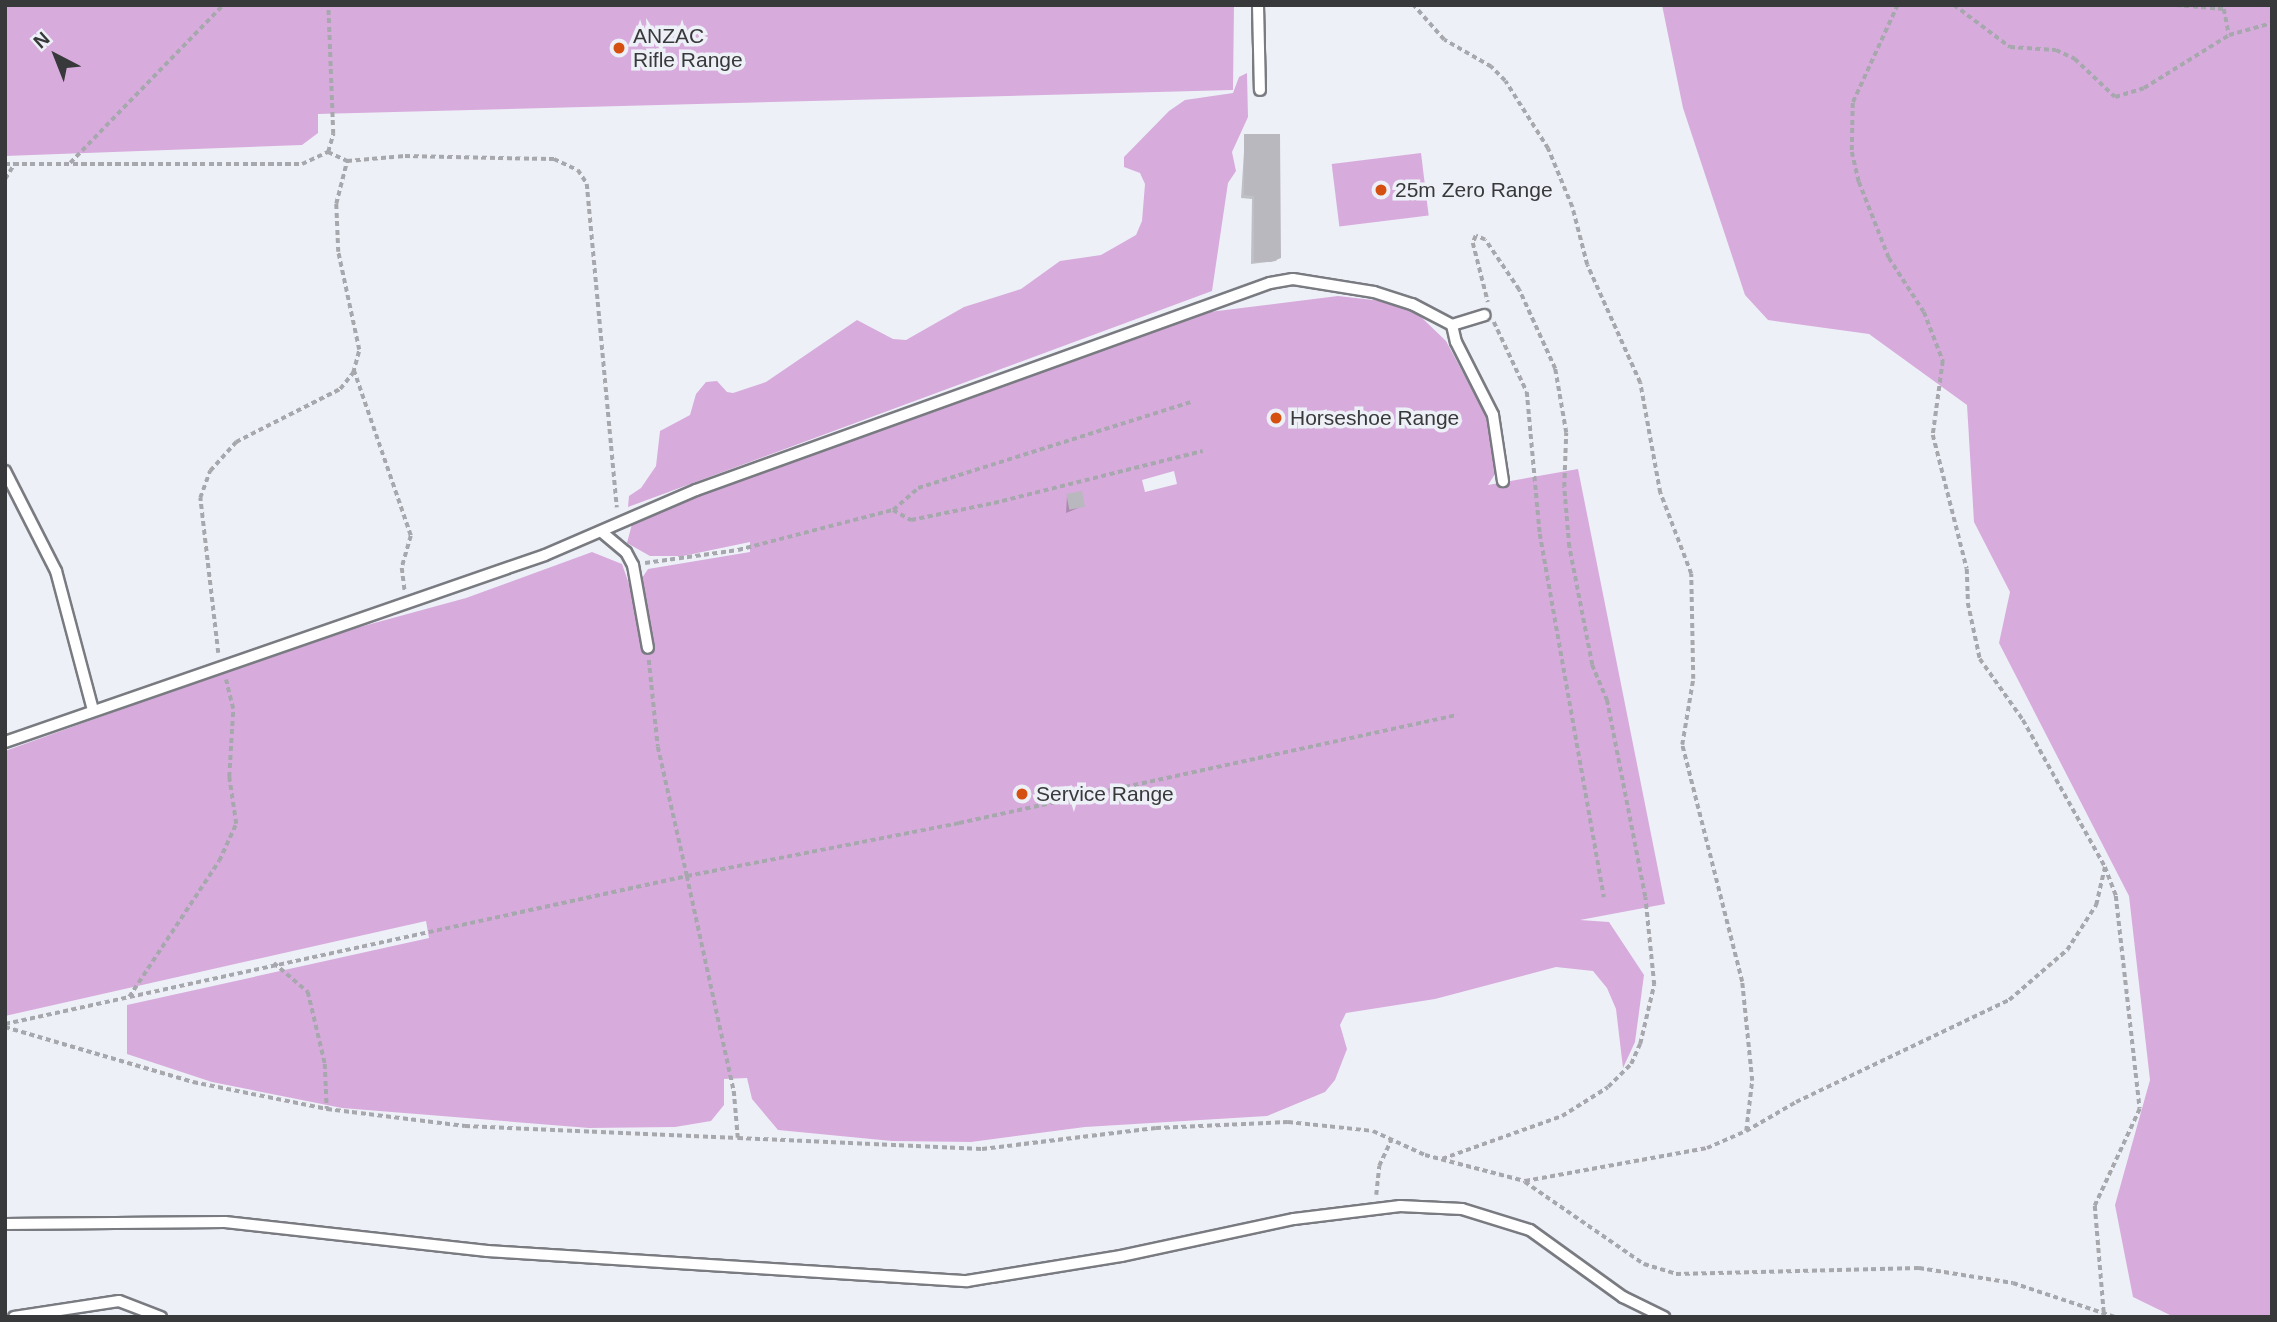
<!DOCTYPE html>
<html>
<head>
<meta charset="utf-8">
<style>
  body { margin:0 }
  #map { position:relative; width:2277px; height:1322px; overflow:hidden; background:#eef0f8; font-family:Arial,sans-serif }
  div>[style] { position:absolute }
  .green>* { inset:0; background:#d7acdc; transform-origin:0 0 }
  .shadow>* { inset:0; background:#0003 }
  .building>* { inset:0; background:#b9b8bf; transform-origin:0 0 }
  .path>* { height:3.5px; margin-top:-1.75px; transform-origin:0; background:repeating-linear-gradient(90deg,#a6a8ad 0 5px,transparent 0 8.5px) }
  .roads { filter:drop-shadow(2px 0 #797b81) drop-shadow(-2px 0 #797b81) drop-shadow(0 2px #797b81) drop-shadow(0 -2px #797b81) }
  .lane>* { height:10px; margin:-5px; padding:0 5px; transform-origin:5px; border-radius:5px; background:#fff }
  .dots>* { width:19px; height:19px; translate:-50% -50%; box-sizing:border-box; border:4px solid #eef0f8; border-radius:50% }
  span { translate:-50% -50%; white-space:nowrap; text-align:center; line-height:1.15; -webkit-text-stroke:7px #eef0f8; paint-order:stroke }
  .poi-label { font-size:21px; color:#38393b }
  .left { translate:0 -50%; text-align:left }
  .frame { position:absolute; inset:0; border:7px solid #38393b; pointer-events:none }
  .north { position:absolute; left:21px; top:21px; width:70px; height:70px; -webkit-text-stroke:5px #eef0f8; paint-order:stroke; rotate:318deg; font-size:19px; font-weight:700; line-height:28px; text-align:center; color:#38393b }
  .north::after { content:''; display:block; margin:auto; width:24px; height:32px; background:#38393b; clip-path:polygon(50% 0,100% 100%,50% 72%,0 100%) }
</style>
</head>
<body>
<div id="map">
  <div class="green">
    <div style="clip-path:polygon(5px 5px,1234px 5px,1233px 90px,318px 114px,318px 133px,302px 145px,5px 156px)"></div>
    <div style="clip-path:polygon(1662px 5px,2272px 5px,2272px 1317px,2174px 1317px,2133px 1297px,2115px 1205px,2150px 1080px,2129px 896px,1999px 643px,2010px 592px,1974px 522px,1967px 405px,1869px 334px,1768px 320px,1745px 295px,1683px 108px)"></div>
    <div style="clip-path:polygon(1247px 73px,1248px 117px,1232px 152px,1236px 171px,1228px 183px,1212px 291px,628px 507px,629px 496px,641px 488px,656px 466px,660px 431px,690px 415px,696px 394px,706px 382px,717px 381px,727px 392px,733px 393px,766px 382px,857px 320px,893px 339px,906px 340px,964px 307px,1021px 289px,1060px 261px,1101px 255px,1136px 235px,1142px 221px,1145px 184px,1140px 173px,1124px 167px,1124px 157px,1169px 111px,1185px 100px,1233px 93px,1239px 77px)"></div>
    <div style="left:1421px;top:153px;width:63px;height:90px;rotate:83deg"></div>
    <div style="clip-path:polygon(evenodd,1338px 296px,1382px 301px,1402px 308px,1420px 316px,1446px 341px,1490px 423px,1497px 471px,1488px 485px,1578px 469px,1665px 904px,1580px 920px,1609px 922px,1644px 975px,1635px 1042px,1623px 1068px,1616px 1009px,1607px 988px,1593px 971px,1556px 967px,1435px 999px,1346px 1013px,1340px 1025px,1347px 1049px,1335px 1080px,1325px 1092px,1267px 1116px,1085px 1127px,971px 1142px,892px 1141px,778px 1130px,752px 1099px,747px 1078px,724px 1079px,724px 1105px,711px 1121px,675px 1127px,589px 1128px,342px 1108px,212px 1082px,127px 1054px,127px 1005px,429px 938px,426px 921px,5px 1016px,5px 751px,323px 637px,466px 598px,592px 552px,622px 564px,634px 598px,639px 637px,652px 635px,642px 578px,648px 569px,750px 552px,750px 542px,683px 556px,650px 556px,627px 543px,632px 524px,740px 479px,1201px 313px,1338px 296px,1174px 471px,1177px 484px,1145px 492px,1142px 480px,1174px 471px)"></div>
  </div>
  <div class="shadow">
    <div style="clip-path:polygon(1245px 136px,1279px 257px,1276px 261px,1251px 264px,1252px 199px,1241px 198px)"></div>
    <div style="clip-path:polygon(1067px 496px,1083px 506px,1066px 513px)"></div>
  </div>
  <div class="building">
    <div style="clip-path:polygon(1244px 134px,1280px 134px,1281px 258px,1271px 262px,1254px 262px,1254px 196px,1244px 195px)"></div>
    <div style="left:1082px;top:491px;width:16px;height:16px;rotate:79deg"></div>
  </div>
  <div class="path">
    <div style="left:1898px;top:5px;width:108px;rotate:114.7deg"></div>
    <div style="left:1853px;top:103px;width:49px;rotate:91.2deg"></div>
    <div style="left:1852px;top:152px;width:31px;rotate:77deg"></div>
    <div style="left:1859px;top:182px;width:82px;rotate:68.5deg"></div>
    <div style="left:1889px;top:258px;width:64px;rotate:57.1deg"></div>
    <div style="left:1924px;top:312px;width:53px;rotate:68.8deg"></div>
    <div style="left:1943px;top:361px;width:75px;rotate:97.7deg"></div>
    <div style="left:1933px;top:435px;width:138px;rotate:75.8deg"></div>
    <div style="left:1967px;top:569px;width:34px;rotate:88deg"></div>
    <div style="left:1968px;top:603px;width:57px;rotate:77.9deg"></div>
    <div style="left:1980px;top:659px;width:75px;rotate:54.8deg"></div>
    <div style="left:2023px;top:720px;width:168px;rotate:60.8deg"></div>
    <div style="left:2105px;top:867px;width:31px;rotate:69deg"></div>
    <div style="left:2116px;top:896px;width:214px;rotate:83.6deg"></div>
    <div style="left:2140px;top:1109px;width:107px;rotate:114.9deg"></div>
    <div style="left:2095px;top:1206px;width:107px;rotate:85.2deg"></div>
    <div style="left:1954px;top:5px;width:70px;rotate:36.9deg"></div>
    <div style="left:2010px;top:47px;width:46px;rotate:3.7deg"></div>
    <div style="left:2056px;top:50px;width:21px;rotate:25deg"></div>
    <div style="left:2075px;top:59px;width:55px;rotate:43.5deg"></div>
    <div style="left:2115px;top:97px;width:30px;rotate:-17deg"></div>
    <div style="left:2144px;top:88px;width:100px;rotate:-31.9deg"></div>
    <div style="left:2229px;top:35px;width:45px;rotate:-15.6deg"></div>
    <div style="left:2176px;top:5px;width:48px;rotate:4.8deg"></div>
    <div style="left:2224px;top:9px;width:26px;rotate:79deg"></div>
    <div style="left:328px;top:152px;width:21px;rotate:25deg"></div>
    <div style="left:347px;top:161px;width:58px;rotate:-4.9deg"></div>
    <div style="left:405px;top:156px;width:149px;rotate:1.2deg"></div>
    <div style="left:554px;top:159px;width:26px;rotate:25deg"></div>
    <div style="left:578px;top:170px;width:17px;rotate:57deg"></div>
    <div style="left:587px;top:184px;width:325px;rotate:84.7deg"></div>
    <div style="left:70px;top:163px;width:220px;rotate:-45.9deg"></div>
    <div style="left:5px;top:164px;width:297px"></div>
    <div style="left:302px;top:164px;width:29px;rotate:-25deg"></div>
    <div style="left:328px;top:152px;width:19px;rotate:-74deg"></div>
    <div style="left:333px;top:134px;width:129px;rotate:-92.2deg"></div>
    <div style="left:5px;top:179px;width:19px;rotate:-58deg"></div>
    <div style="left:1494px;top:322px;width:77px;rotate:64.8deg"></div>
    <div style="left:1527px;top:392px;width:143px;rotate:84.8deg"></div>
    <div style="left:1540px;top:534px;width:369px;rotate:80deg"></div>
    <div style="left:354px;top:370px;width:176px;rotate:71deg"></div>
    <div style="left:411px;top:536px;width:33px;rotate:106deg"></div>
    <div style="left:402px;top:568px;width:23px;rotate:83deg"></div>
    <div style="left:893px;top:510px;width:33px;rotate:-41deg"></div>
    <div style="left:918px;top:488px;width:289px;rotate:-17.5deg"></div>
    <div style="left:645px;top:563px;width:94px;rotate:-8deg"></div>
    <div style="left:738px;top:550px;width:160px;rotate:-14.5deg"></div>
    <div style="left:893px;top:510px;width:21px;rotate:29deg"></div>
    <div style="left:911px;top:520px;width:85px;rotate:-11.6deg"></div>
    <div style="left:994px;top:503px;width:215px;rotate:-14deg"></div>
    <div style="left:218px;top:653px;width:156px;rotate:-96.6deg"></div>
    <div style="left:200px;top:498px;width:29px;rotate:-70deg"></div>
    <div style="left:210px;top:471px;width:39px;rotate:-48deg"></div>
    <div style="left:236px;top:442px;width:117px;rotate:-27deg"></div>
    <div style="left:340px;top:389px;width:21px;rotate:-51deg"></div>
    <div style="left:353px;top:373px;width:24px;rotate:-75deg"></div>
    <div style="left:359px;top:350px;width:100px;rotate:-102.1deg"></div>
    <div style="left:338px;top:252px;width:48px;rotate:-92.4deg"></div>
    <div style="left:336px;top:204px;width:44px;rotate:-75.7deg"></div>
    <div style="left:649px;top:660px;width:87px;rotate:84.1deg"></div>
    <div style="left:658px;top:747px;width:132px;rotate:77.3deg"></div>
    <div style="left:687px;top:876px;width:277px;rotate:-11deg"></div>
    <div style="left:959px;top:823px;width:510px;rotate:-12.24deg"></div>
    <div style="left:274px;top:963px;width:45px;rotate:40.5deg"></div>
    <div style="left:308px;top:992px;width:74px;rotate:76.7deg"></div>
    <div style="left:325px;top:1064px;width:45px;rotate:87.5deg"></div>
    <div style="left:327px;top:1109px;width:139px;rotate:7deg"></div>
    <div style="left:465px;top:1126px;width:273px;rotate:2.5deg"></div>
    <div style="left:129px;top:997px;width:163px;rotate:-56.5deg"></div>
    <div style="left:219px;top:861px;width:41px;rotate:-65.3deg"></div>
    <div style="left:236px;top:824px;width:48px;rotate:-98.5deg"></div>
    <div style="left:229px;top:777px;width:68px;rotate:-86.6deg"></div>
    <div style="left:233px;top:709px;width:30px;rotate:-104deg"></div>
    <div style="left:5px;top:1024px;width:698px;rotate:-12.24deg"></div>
    <div style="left:687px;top:876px;width:220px;rotate:77.7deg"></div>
    <div style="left:734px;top:1091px;width:47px;rotate:85.1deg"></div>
    <div style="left:738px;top:1138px;width:244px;rotate:2.6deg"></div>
    <div style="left:982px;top:1149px;width:175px;rotate:-6.9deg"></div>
    <div style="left:1156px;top:1128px;width:132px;rotate:-2.6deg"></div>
    <div style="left:1288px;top:1122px;width:85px;rotate:6deg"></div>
    <div style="left:1373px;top:1131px;width:57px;rotate:24.8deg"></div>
    <div style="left:1425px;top:1155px;width:103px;rotate:14.6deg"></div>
    <div style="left:1525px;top:1181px;width:185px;rotate:-10.3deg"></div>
    <div style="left:1707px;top:1148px;width:43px;rotate:-23.6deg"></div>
    <div style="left:1746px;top:1131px;width:50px;rotate:-83.2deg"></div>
    <div style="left:1752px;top:1081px;width:100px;rotate:-95.8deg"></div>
    <div style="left:1742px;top:982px;width:244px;rotate:-104.2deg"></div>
    <div style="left:1682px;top:745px;width:67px;rotate:-80.5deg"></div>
    <div style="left:1693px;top:679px;width:105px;rotate:-91.1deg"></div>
    <div style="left:1691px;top:574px;width:87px;rotate:-110.9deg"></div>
    <div style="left:1660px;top:493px;width:112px;rotate:-100.3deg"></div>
    <div style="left:1640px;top:383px;width:129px;rotate:-114.2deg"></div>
    <div style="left:1587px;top:265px;width:60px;rotate:-104.5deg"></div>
    <div style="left:1572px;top:207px;width:63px;rotate:-112.5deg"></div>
    <div style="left:1548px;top:149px;width:80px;rotate:-122.3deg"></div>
    <div style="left:1505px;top:81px;width:20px;rotate:-135deg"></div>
    <div style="left:1491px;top:67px;width:54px;rotate:-150.1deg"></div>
    <div style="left:1444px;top:40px;width:47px;rotate:-131.5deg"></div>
    <div style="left:5px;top:1027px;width:196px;rotate:16.3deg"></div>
    <div style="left:193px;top:1082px;width:137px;rotate:11.4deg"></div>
    <div style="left:1746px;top:1131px;width:58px;rotate:-30.1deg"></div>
    <div style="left:1796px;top:1102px;width:236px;rotate:-25.6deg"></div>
    <div style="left:2009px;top:1000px;width:77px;rotate:-40.8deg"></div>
    <div style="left:2067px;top:950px;width:54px;rotate:-57.2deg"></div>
    <div style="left:2096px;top:905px;width:39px;rotate:-77deg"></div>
    <div style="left:1442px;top:1159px;width:127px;rotate:-19.7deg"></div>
    <div style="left:1562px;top:1116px;width:54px;rotate:-32.2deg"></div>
    <div style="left:1608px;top:1087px;width:33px;rotate:-45deg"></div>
    <div style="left:1631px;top:1064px;width:22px;rotate:-66deg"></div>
    <div style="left:1640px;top:1044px;width:61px;rotate:-76.7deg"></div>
    <div style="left:1654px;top:985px;width:88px;rotate:-95.8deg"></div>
    <div style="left:1645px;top:897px;width:200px;rotate:-101deg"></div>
    <div style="left:1607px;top:701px;width:39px;rotate:-113deg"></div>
    <div style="left:1592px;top:665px;width:120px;rotate:-101deg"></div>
    <div style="left:1569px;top:547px;width:60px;rotate:-94.8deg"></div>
    <div style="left:1564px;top:487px;width:54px;rotate:-87.9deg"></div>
    <div style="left:1566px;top:433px;width:65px;rotate:-99.8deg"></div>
    <div style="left:1555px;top:369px;width:87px;rotate:-114.5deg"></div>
    <div style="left:1519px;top:290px;width:60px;rotate:-124.2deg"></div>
    <div style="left:1485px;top:240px;width:10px;rotate:-156deg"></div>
    <div style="left:1476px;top:236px;width:8px;rotate:113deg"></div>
    <div style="left:1473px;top:243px;width:61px;rotate:75.7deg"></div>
    <div style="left:1525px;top:1182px;width:145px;rotate:34.6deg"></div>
    <div style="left:1644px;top:1264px;width:34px;rotate:17deg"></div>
    <div style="left:1676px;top:1274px;width:243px;rotate:-1.4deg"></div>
    <div style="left:1919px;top:1268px;width:95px;rotate:9.1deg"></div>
    <div style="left:2013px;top:1283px;width:108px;rotate:18.4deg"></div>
    <div style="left:1376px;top:1195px;width:29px;rotate:-84deg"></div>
    <div style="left:1379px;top:1166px;width:29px;rotate:-65deg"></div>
  </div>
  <div class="roads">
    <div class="lane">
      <div style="left:1258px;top:5px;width:85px;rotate:88.7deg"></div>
      <div style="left:1452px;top:325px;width:34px;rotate:-17deg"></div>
      <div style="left:5px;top:471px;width:112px;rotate:63deg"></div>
      <div style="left:56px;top:571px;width:144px;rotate:75.1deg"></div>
      <div style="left:603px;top:533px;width:30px;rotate:40deg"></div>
      <div style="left:626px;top:552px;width:15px;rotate:62deg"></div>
      <div style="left:633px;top:565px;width:84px;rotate:79.8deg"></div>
      <div style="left:5px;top:742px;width:571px;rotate:-19.1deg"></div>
      <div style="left:545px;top:555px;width:164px;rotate:-23.3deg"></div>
      <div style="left:696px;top:490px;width:610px;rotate:-19.83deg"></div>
      <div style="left:1270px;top:283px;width:23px;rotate:-10deg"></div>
      <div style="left:1293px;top:279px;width:82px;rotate:9.1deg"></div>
      <div style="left:1374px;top:292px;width:40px;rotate:18deg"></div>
      <div style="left:1412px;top:304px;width:45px;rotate:27.7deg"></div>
      <div style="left:1452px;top:325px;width:17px;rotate:77deg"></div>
      <div style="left:1456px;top:342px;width:82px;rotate:63.1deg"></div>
      <div style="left:1493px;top:415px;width:67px;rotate:81.4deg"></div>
      <div style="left:5px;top:1224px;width:220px;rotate:-0.5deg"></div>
      <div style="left:225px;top:1222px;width:264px;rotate:6.3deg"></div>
      <div style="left:487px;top:1251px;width:481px;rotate:3.6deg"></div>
      <div style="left:967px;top:1281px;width:156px;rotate:-9.2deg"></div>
      <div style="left:1121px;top:1256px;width:177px;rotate:-12.1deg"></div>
      <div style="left:1294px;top:1219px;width:107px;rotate:-7deg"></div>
      <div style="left:1400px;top:1206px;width:62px;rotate:2.8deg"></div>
      <div style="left:1462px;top:1209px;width:71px;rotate:17.2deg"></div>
      <div style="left:1530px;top:1230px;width:115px;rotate:35.8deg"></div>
      <div style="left:1623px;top:1297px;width:46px;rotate:26deg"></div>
      <div style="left:14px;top:1317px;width:106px;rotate:-8.7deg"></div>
      <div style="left:119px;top:1301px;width:45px;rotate:20.9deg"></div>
    </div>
  </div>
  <div class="dots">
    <div style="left:619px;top:48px;background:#d44f10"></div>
    <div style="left:1381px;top:190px;background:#d44f10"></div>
    <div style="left:1276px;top:418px;background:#d44f10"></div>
    <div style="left:1022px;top:794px;background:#d44f10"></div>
  </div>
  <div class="poi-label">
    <span class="left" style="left:633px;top:48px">ANZAC<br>Rifle Range</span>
    <span class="left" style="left:1395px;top:190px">25m Zero Range</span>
    <span class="left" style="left:1290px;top:418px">Horseshoe Range</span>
    <span class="left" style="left:1036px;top:794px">Service Range</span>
  </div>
  <div class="frame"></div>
  <div class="north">N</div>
</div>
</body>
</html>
